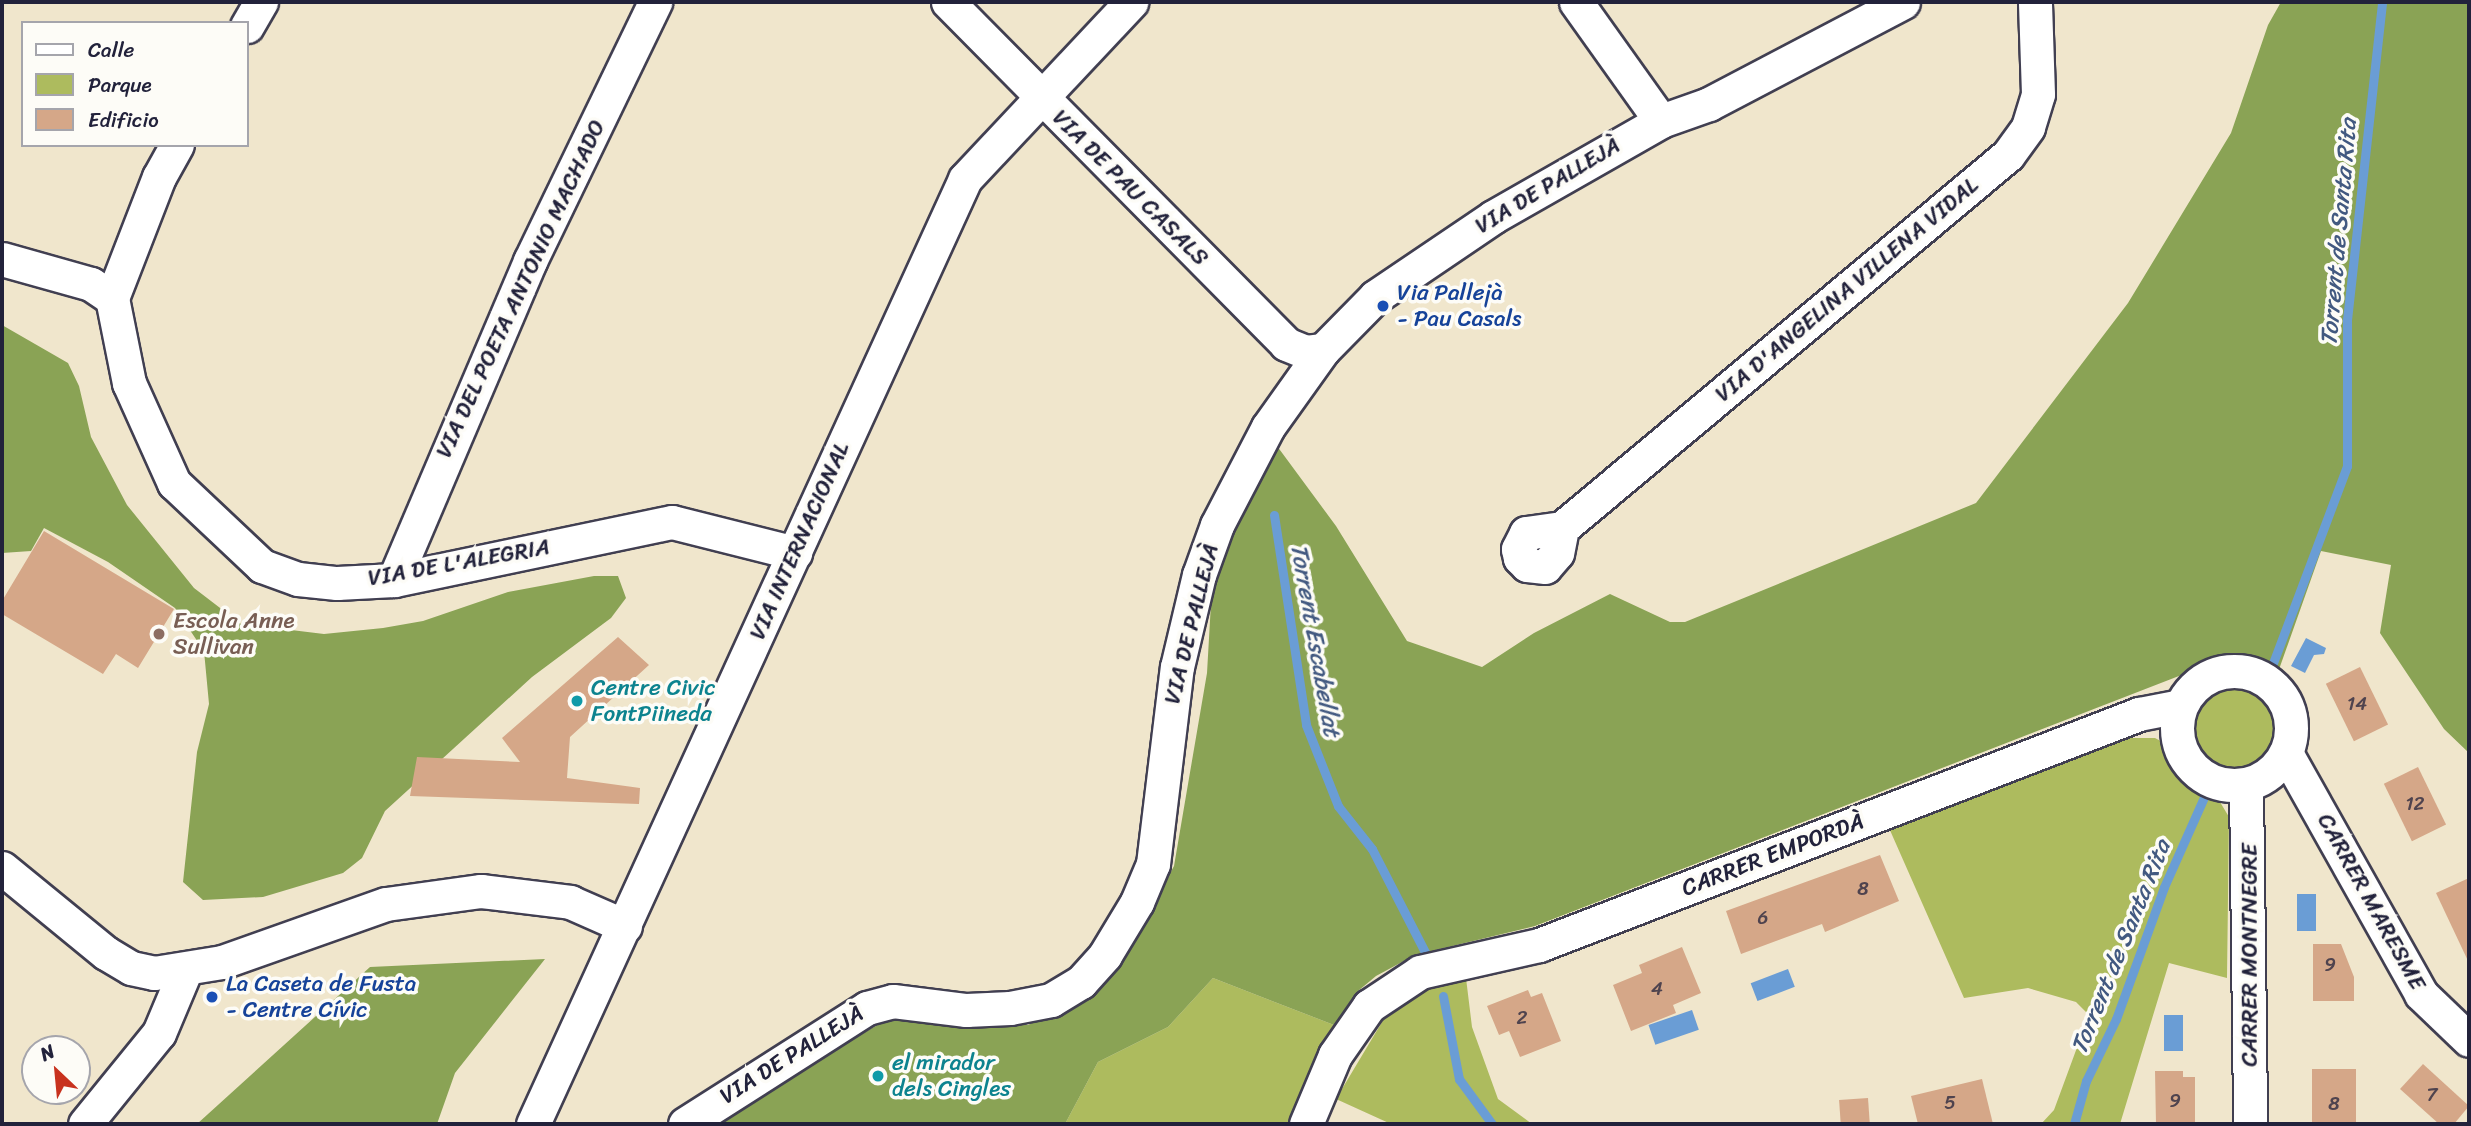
<!DOCTYPE html>
<html>
<head>
<meta charset="utf-8">
<style>
  body { margin:0 }
  #map { position:relative; width:2471px; height:1126px; overflow:hidden; background:#f0e6cc; font-family:Sriracha,sans-serif }
  div>[style] { position:absolute }
  .green>* { inset:0; background:#adbb5e }
  .round { border-radius:50% }
  .forest>* { inset:0; background:#8aa355 }
  .water>* { inset:0; background:#6a9dd5; transform-origin:0 0 }
  .stream>* { height:9px; margin:-4.5px; padding:0 4.5px; transform-origin:4.5px; border-radius:4.5px; background:#6a9dd5 }
  .building>* { inset:0; background:#d5a788; transform-origin:0 0 }
  .roads { filter:drop-shadow(2px 0 #413f51) drop-shadow(-2px 0 #413f51) drop-shadow(0 2px #413f51) drop-shadow(0 -2px #413f51) }
  .minor>* { height:33px; margin:-16.5px; padding:0 16.5px; transform-origin:16.5px; border-radius:16.5px; background:#fff }
  .minor>.ring { margin:-16.5px; padding:0; box-sizing:content-box; background:none; border:33px solid #fff; border-radius:50% }
  .dots>* { width:19px; height:19px; translate:-50% -50%; box-sizing:border-box; border:4px solid #fdfcf7; border-radius:50% }
  span { translate:-50% -50%; white-space:nowrap; text-align:center; line-height:1.15; -webkit-text-stroke:7px #fdfcf7; paint-order:stroke }
  .number-label { font-size:19px; color:#4f434e }
  .number-label span { -webkit-text-stroke-width:0 }
  .street-label { font-size:23px; color:#22223b }
  .transit-label { font-size:23px; color:#164399 }
  .left { translate:0 -50%; text-align:left }
  .education-label { font-size:23px; color:#785e54 }
  .culture-label { font-size:23px; color:#0d838f }
  .water-label { font-size:24px; color:#425980; font-style:italic }
  .frame { position:absolute; inset:0; border:4px solid #22223b; pointer-events:none }
  .legend { position:absolute; left:21px; top:21px; width:228px; height:126px; box-sizing:border-box; background:#fdfcf7; border:2px solid #a5a5ac; margin:0; padding:9px 12px; list-style:none; font-size:21px; color:#22223b }
  .legend li { display:flex; align-items:center; gap:14px; height:35px }
  .legend b { width:35px; border:2px solid #a5a5ac }
  .north { position:absolute; left:21px; top:1035px; width:70px; height:70px; box-sizing:border-box; background:#fdfcf7; border:2px solid #a5a5ac; border-radius:50%; rotate:334deg; font-size:19px; font-weight:700; line-height:28px; text-align:center; color:#22223b }
  .north::after { content:''; display:block; margin:auto; width:24px; height:32px; background:#c8321e; clip-path:polygon(50% 0,100% 100%,50% 72%,0 100%) }
</style>
</head>
<body>
<div id="map">
  <div class="green">
    <div class="round" style="left:2189px;top:682px;width:92px;height:92px"></div>
    <div style="clip-path:polygon(2128px 738px,2155px 738px,2166px 744px,2187px 775px,2217px 797px,2229px 817px,2227px 978px,2169px 963px,2120px 1124px,2041px 1124px,2054px 1110px,2089px 1015px,2076px 1002px,2028px 988px,1964px 998px,1889px 828px)"></div>
    <div style="clip-path:polygon(1213px 978px,1334px 1025px,1290px 1124px,1065px 1124px,1098px 1062px,1168px 1027px)"></div>
    <div style="clip-path:polygon(1466px 978px,1472px 1027px,1498px 1099px,1532px 1124px,1391px 1124px,1336px 1099px,1388px 1012px,1435px 986px)"></div>
  </div>
  <div class="forest">
    <div style="clip-path:polygon(2281px 2px,2469px 2px,2469px 753px,2444px 729px,2380px 633px,2391px 565px,2321px 551px,2277px 675px,2254px 661px,2215px 662px,1535px 926px,1415px 955px,1376px 976px,1358px 991px,1334px 1025px,1213px 978px,1168px 1027px,1098px 1062px,1065px 1124px,701px 1124px,908px 1008px,1028px 1025px,1078px 1000px,1125px 958px,1174px 866px,1207px 673px,1211px 603px,1226px 547px,1277px 446px,1336px 526px,1407px 641px,1482px 667px,1534px 633px,1610px 594px,1670px 622px,1685px 622px,1976px 503px,2128px 303px,2231px 133px,2268px 25px)"></div>
    <div style="clip-path:polygon(2px 325px,68px 363px,79px 386px,91px 437px,127px 505px,194px 588px,241px 624px,324px 634px,383px 628px,423px 621px,508px 592px,594px 576px,618px 576px,626px 598px,611px 618px,532px 677px,385px 811px,362px 858px,343px 873px,263px 897px,203px 900px,183px 882px,197px 752px,209px 704px,204px 651px,175px 608px,108px 562px,44px 528px,31px 551px,2px 553px)"></div>
    <div style="clip-path:polygon(545px 959px,455px 1073px,437px 1124px,197px 1124px,370px 967px)"></div>
  </div>
  <div class="water">
    <div style="clip-path:polygon(2306px 638px,2326px 648px,2324px 654px,2314px 655px,2305px 673px,2291px 666px)"></div>
    <div style="left:2297px;top:894px;width:19px;height:37px"></div>
    <div style="left:1788px;top:969px;width:19px;height:40px;rotate:69deg"></div>
    <div style="left:1692px;top:1010px;width:21px;height:46px;rotate:71deg"></div>
    <div style="left:2164px;top:1015px;width:19px;height:36px"></div>
  </div>
  <div class="stream">
    <div style="left:1274px;top:515px;width:212px;rotate:81.3deg"></div>
    <div style="left:1306px;top:725px;width:87px;rotate:68.4deg"></div>
    <div style="left:1338px;top:806px;width:55px;rotate:51.7deg"></div>
    <div style="left:1372px;top:849px;width:116px;rotate:62.8deg"></div>
    <div style="left:2273px;top:663px;width:210px;rotate:-69.4deg"></div>
    <div style="left:2347px;top:466px;width:146px;rotate:-90deg"></div>
    <div style="left:2347px;top:320px;width:320px;rotate:-83.7deg"></div>
    <div style="left:1443px;top:996px;width:85px;rotate:79.1deg"></div>
    <div style="left:1459px;top:1079px;width:56px;rotate:53.7deg"></div>
    <div style="left:2074px;top:1124px;width:45px;rotate:-74.4deg"></div>
    <div style="left:2086px;top:1081px;width:69px;rotate:-64.2deg"></div>
    <div style="left:2116px;top:1019px;width:140px;rotate:-70deg"></div>
    <div style="left:2164px;top:887px;width:111px;rotate:-66deg"></div>
  </div>
  <div class="building">
    <div style="clip-path:polygon(44px 531px,174px 609px,138px 668px,116px 654px,103px 674px,2px 614px,2px 601px)"></div>
    <div style="clip-path:polygon(618px 637px,649px 665px,570px 737px,567px 778px,640px 788px,639px 804px,410px 796px,417px 757px,520px 762px,502px 738px)"></div>
    <div style="left:2360px;top:667px;width:64px;height:38px;rotate:64deg"></div>
    <div style="left:2418px;top:767px;width:64px;height:38px;rotate:64deg"></div>
    <div style="clip-path:polygon(1880px 855px,1899px 901px,1825px 932px,1822px 924px,1741px 954px,1726px 911px)"></div>
    <div style="clip-path:polygon(2469px 878px,2469px 963px,2436px 893px)"></div>
    <div style="clip-path:polygon(2313px 944px,2341px 944px,2354px 977px,2354px 1001px,2313px 1001px)"></div>
    <div style="clip-path:polygon(1682px 947px,1701px 993px,1673px 1005px,1676px 1013px,1631px 1031px,1613px 985px,1642px 973px,1639px 965px)"></div>
    <div style="clip-path:polygon(1528px 990px,1531px 997px,1542px 993px,1561px 1041px,1520px 1057px,1509px 1031px,1499px 1035px,1487px 1006px)"></div>
    <div style="clip-path:polygon(2423px 1064px,2469px 1106px,2454px 1124px,2439px 1124px,2400px 1089px)"></div>
    <div style="left:2312px;top:1069px;width:44px;height:55px"></div>
    <div style="clip-path:polygon(2155px 1071px,2183px 1071px,2183px 1077px,2195px 1077px,2195px 1124px,2156px 1124px)"></div>
    <div style="clip-path:polygon(1982px 1079px,1993px 1124px,1918px 1124px,1911px 1096px)"></div>
    <div style="left:1868px;top:1098px;width:26px;height:29px;rotate:86deg"></div>
  </div>
  <div class="roads">
    <div class="minor">
      <div style="left:948px;top:2px;width:481px;rotate:45.3deg"></div>
      <div style="left:1286px;top:344px;width:22px;rotate:22deg"></div>
      <div style="left:1306px;top:352px;width:17px;rotate:-7deg"></div>
      <div style="left:1576px;top:2px;width:146px;rotate:54.5deg"></div>
      <div style="left:247px;top:26px;width:28px;rotate:-60deg"></div>
      <div style="left:2px;top:259px;width:92px;rotate:15.7deg"></div>
      <div style="left:91px;top:284px;width:25px;rotate:34deg"></div>
      <div style="left:112px;top:298px;width:87px;rotate:78.7deg"></div>
      <div style="left:129px;top:383px;width:110px;rotate:65.8deg"></div>
      <div style="left:174px;top:483px;width:121px;rotate:43.3deg"></div>
      <div style="left:262px;top:566px;width:38px;rotate:20deg"></div>
      <div style="left:298px;top:579px;width:39px;rotate:6deg"></div>
      <div style="left:337px;top:583px;width:57px;rotate:-3deg"></div>
      <div style="left:394px;top:580px;width:284px;rotate:-11.8deg"></div>
      <div style="left:672px;top:522px;width:127px;rotate:14.1deg"></div>
      <div style="left:112px;top:298px;width:130px;rotate:-68.8deg"></div>
      <div style="left:159px;top:177px;width:37px;rotate:-61deg"></div>
      <div style="left:1562px;top:528px;width:25px;rotate:101deg"></div>
      <div style="left:1557px;top:553px;width:18px;rotate:131deg"></div>
      <div style="left:1545px;top:567px;width:18px;rotate:-174deg"></div>
      <div style="left:1527px;top:565px;width:10px;rotate:-135deg"></div>
      <div style="left:1520px;top:558px;width:9px;rotate:-103deg"></div>
      <div style="left:1518px;top:549px;width:18px;rotate:-63deg"></div>
      <div style="left:1526px;top:533px;width:36px;rotate:-8deg"></div>
      <div style="left:1562px;top:528px;width:581px;rotate:-39.91deg"></div>
      <div style="left:2008px;top:155px;width:34px;rotate:-54deg"></div>
      <div style="left:2028px;top:127px;width:34px;rotate:-73deg"></div>
      <div style="left:2038px;top:94px;width:92px;rotate:-91.9deg"></div>
      <div style="left:394px;top:580px;width:347px;rotate:-66.9deg"></div>
      <div style="left:530px;top:261px;width:288px;rotate:-64.2deg"></div>
      <div class="ring" style="left:2177px;top:671px;width:81px;height:81px"></div>
      <div style="left:2286px;top:753px;width:276px;rotate:60.7deg"></div>
      <div style="left:2421px;top:994px;width:66px;rotate:43.8deg"></div>
      <div style="left:2246px;top:785px;width:339px;rotate:89.3deg"></div>
      <div style="left:2px;top:868px;width:134px;rotate:39.3deg"></div>
      <div style="left:106px;top:953px;width:29px;rotate:31deg"></div>
      <div style="left:131px;top:968px;width:24px;rotate:12deg"></div>
      <div style="left:154px;top:973px;width:69px;rotate:-9.2deg"></div>
      <div style="left:222px;top:962px;width:174px;rotate:-19.5deg"></div>
      <div style="left:386px;top:904px;width:96px;rotate:-7.8deg"></div>
      <div style="left:481px;top:891px;width:90px;rotate:7deg"></div>
      <div style="left:570px;top:902px;width:60px;rotate:23.6deg"></div>
      <div style="left:85px;top:1124px;width:117px;rotate:-50.9deg"></div>
      <div style="left:159px;top:1033px;width:67px;rotate:-67.2deg"></div>
      <div style="left:533px;top:1124px;width:1039px;rotate:-65.43deg"></div>
      <div style="left:965px;top:179px;width:243px;rotate:-46.8deg"></div>
      <div style="left:685px;top:1124px;width:216px;rotate:-32.5deg"></div>
      <div style="left:867px;top:1008px;width:27px;rotate:-15deg"></div>
      <div style="left:893px;top:1001px;width:74px;rotate:7deg"></div>
      <div style="left:966px;top:1010px;width:44px;rotate:-2.6deg"></div>
      <div style="left:1010px;top:1008px;width:42px;rotate:-11deg"></div>
      <div style="left:1051px;top:1000px;width:35px;rotate:-31deg"></div>
      <div style="left:1081px;top:982px;width:36px;rotate:-48deg"></div>
      <div style="left:1105px;top:955px;width:62px;rotate:-58.9deg"></div>
      <div style="left:1137px;top:902px;width:41px;rotate:-67.2deg"></div>
      <div style="left:1153px;top:864px;width:198px;rotate:-83.1deg"></div>
      <div style="left:1177px;top:667px;width:95px;rotate:-76.6deg"></div>
      <div style="left:1199px;top:575px;width:53px;rotate:-70.2deg"></div>
      <div style="left:1217px;top:525px;width:110px;rotate:-62.5deg"></div>
      <div style="left:1268px;top:427px;width:95px;rotate:-54.5deg"></div>
      <div style="left:1323px;top:350px;width:74px;rotate:-45.5deg"></div>
      <div style="left:1375px;top:297px;width:143px;rotate:-34.1deg"></div>
      <div style="left:1493px;top:217px;width:193px;rotate:-29.7deg"></div>
      <div style="left:1661px;top:121px;width:51px;rotate:-19.5deg"></div>
      <div style="left:1709px;top:104px;width:219px;rotate:-27.7deg"></div>
      <div style="left:1306px;top:1124px;width:75px;rotate:-67.2deg"></div>
      <div style="left:1335px;top:1055px;width:60px;rotate:-55.2deg"></div>
      <div style="left:1369px;top:1006px;width:61px;rotate:-33.7deg"></div>
      <div style="left:1420px;top:972px;width:122px;rotate:-12.8deg"></div>
      <div style="left:1539px;top:945px;width:643px;rotate:-21.06deg"></div>
      <div style="left:2139px;top:714px;width:42px;rotate:-11deg"></div>
    </div>
  </div>
  <div class="dots">
    <div style="left:1383px;top:306px;background:#1a4fb4"></div>
    <div style="left:159px;top:634px;background:#8d6e63"></div>
    <div style="left:577px;top:701px;background:#0f9aa8"></div>
    <div style="left:212px;top:997px;background:#1a4fb4"></div>
    <div style="left:878px;top:1076px;background:#0f9aa8"></div>
  </div>
  <div class="number-label">
    <span style="left:2357px;top:704px">14</span>
    <span style="left:2415px;top:804px">12</span>
    <span style="left:1863px;top:889px">8</span>
    <span style="left:1763px;top:918px">6</span>
    <span style="left:2330px;top:965px">9</span>
    <span style="left:1657px;top:989px">4</span>
    <span style="left:1522px;top:1018px">2</span>
    <span style="left:2432px;top:1095px">7</span>
    <span style="left:2175px;top:1101px">9</span>
    <span style="left:1950px;top:1103px">5</span>
    <span style="left:2334px;top:1104px">8</span>
  </div>
  <div class="street-label">
    <span style="left:1548px;top:186px;rotate:-31deg">VIA DE PALLEJÀ</span>
    <span style="left:1130px;top:188px;rotate:45deg">VIA DE PAU CASALS</span>
    <span style="left:521px;top:289px;rotate:-65deg">VIA DEL POETA ANTONIO MACHADO</span>
    <span style="left:1847px;top:290px;rotate:-40deg">VIA D'ANGELINA VILLENA VIDAL</span>
    <span style="left:800px;top:541px;rotate:-66deg">VIA INTERNACIONAL</span>
    <span style="left:459px;top:563px;rotate:-10deg">VIA DE L'ALEGRIA</span>
    <span style="left:1192px;top:624px;rotate:-76deg">VIA DE PALLEJÀ</span>
    <span style="left:1773px;top:855px;rotate:-21deg">CARRER EMPORDÀ</span>
    <span style="left:2371px;top:902px;rotate:61deg">CARRER MARESME</span>
    <span style="left:2250px;top:955px;rotate:-90deg">CARRER MONTNEGRE</span>
    <span style="left:792px;top:1055px;rotate:-32deg">VIA DE PALLEJÀ</span>
  </div>
  <div class="transit-label">
    <span class="left" style="left:1397px;top:306px">Via Pallejà<br>- Pau Casals</span>
    <span class="left" style="left:226px;top:997px">La Caseta de Fusta<br>- Centre Cívic</span>
  </div>
  <div class="education-label">
    <span class="left" style="left:173px;top:634px">Escola Anne<br>Sullivan</span>
  </div>
  <div class="culture-label">
    <span class="left" style="left:591px;top:701px">Centre Civic<br>FontPiineda</span>
    <span class="left" style="left:892px;top:1076px">el mirador<br>dels Cingles</span>
  </div>
  <div class="water-label">
    <span style="left:2339px;top:232px;rotate:-85deg">Torrent de Santa Rita</span>
    <span style="left:1315px;top:640px;rotate:80deg">Torrent Escabellat</span>
    <span style="left:2121px;top:947px;rotate:-68deg">Torrent de Santa Rita</span>
  </div>
  <div class="frame"></div>
  <ul class="legend">
  <li><b style="height:9px;background:#fff"></b>Calle</li>
  <li><b style="height:19px;background:#adbb5e"></b>Parque</li>
  <li><b style="height:19px;background:#d5a788"></b>Edificio</li>
  </ul>
  <div class="north">N</div>
</div>
</body>
</html>
